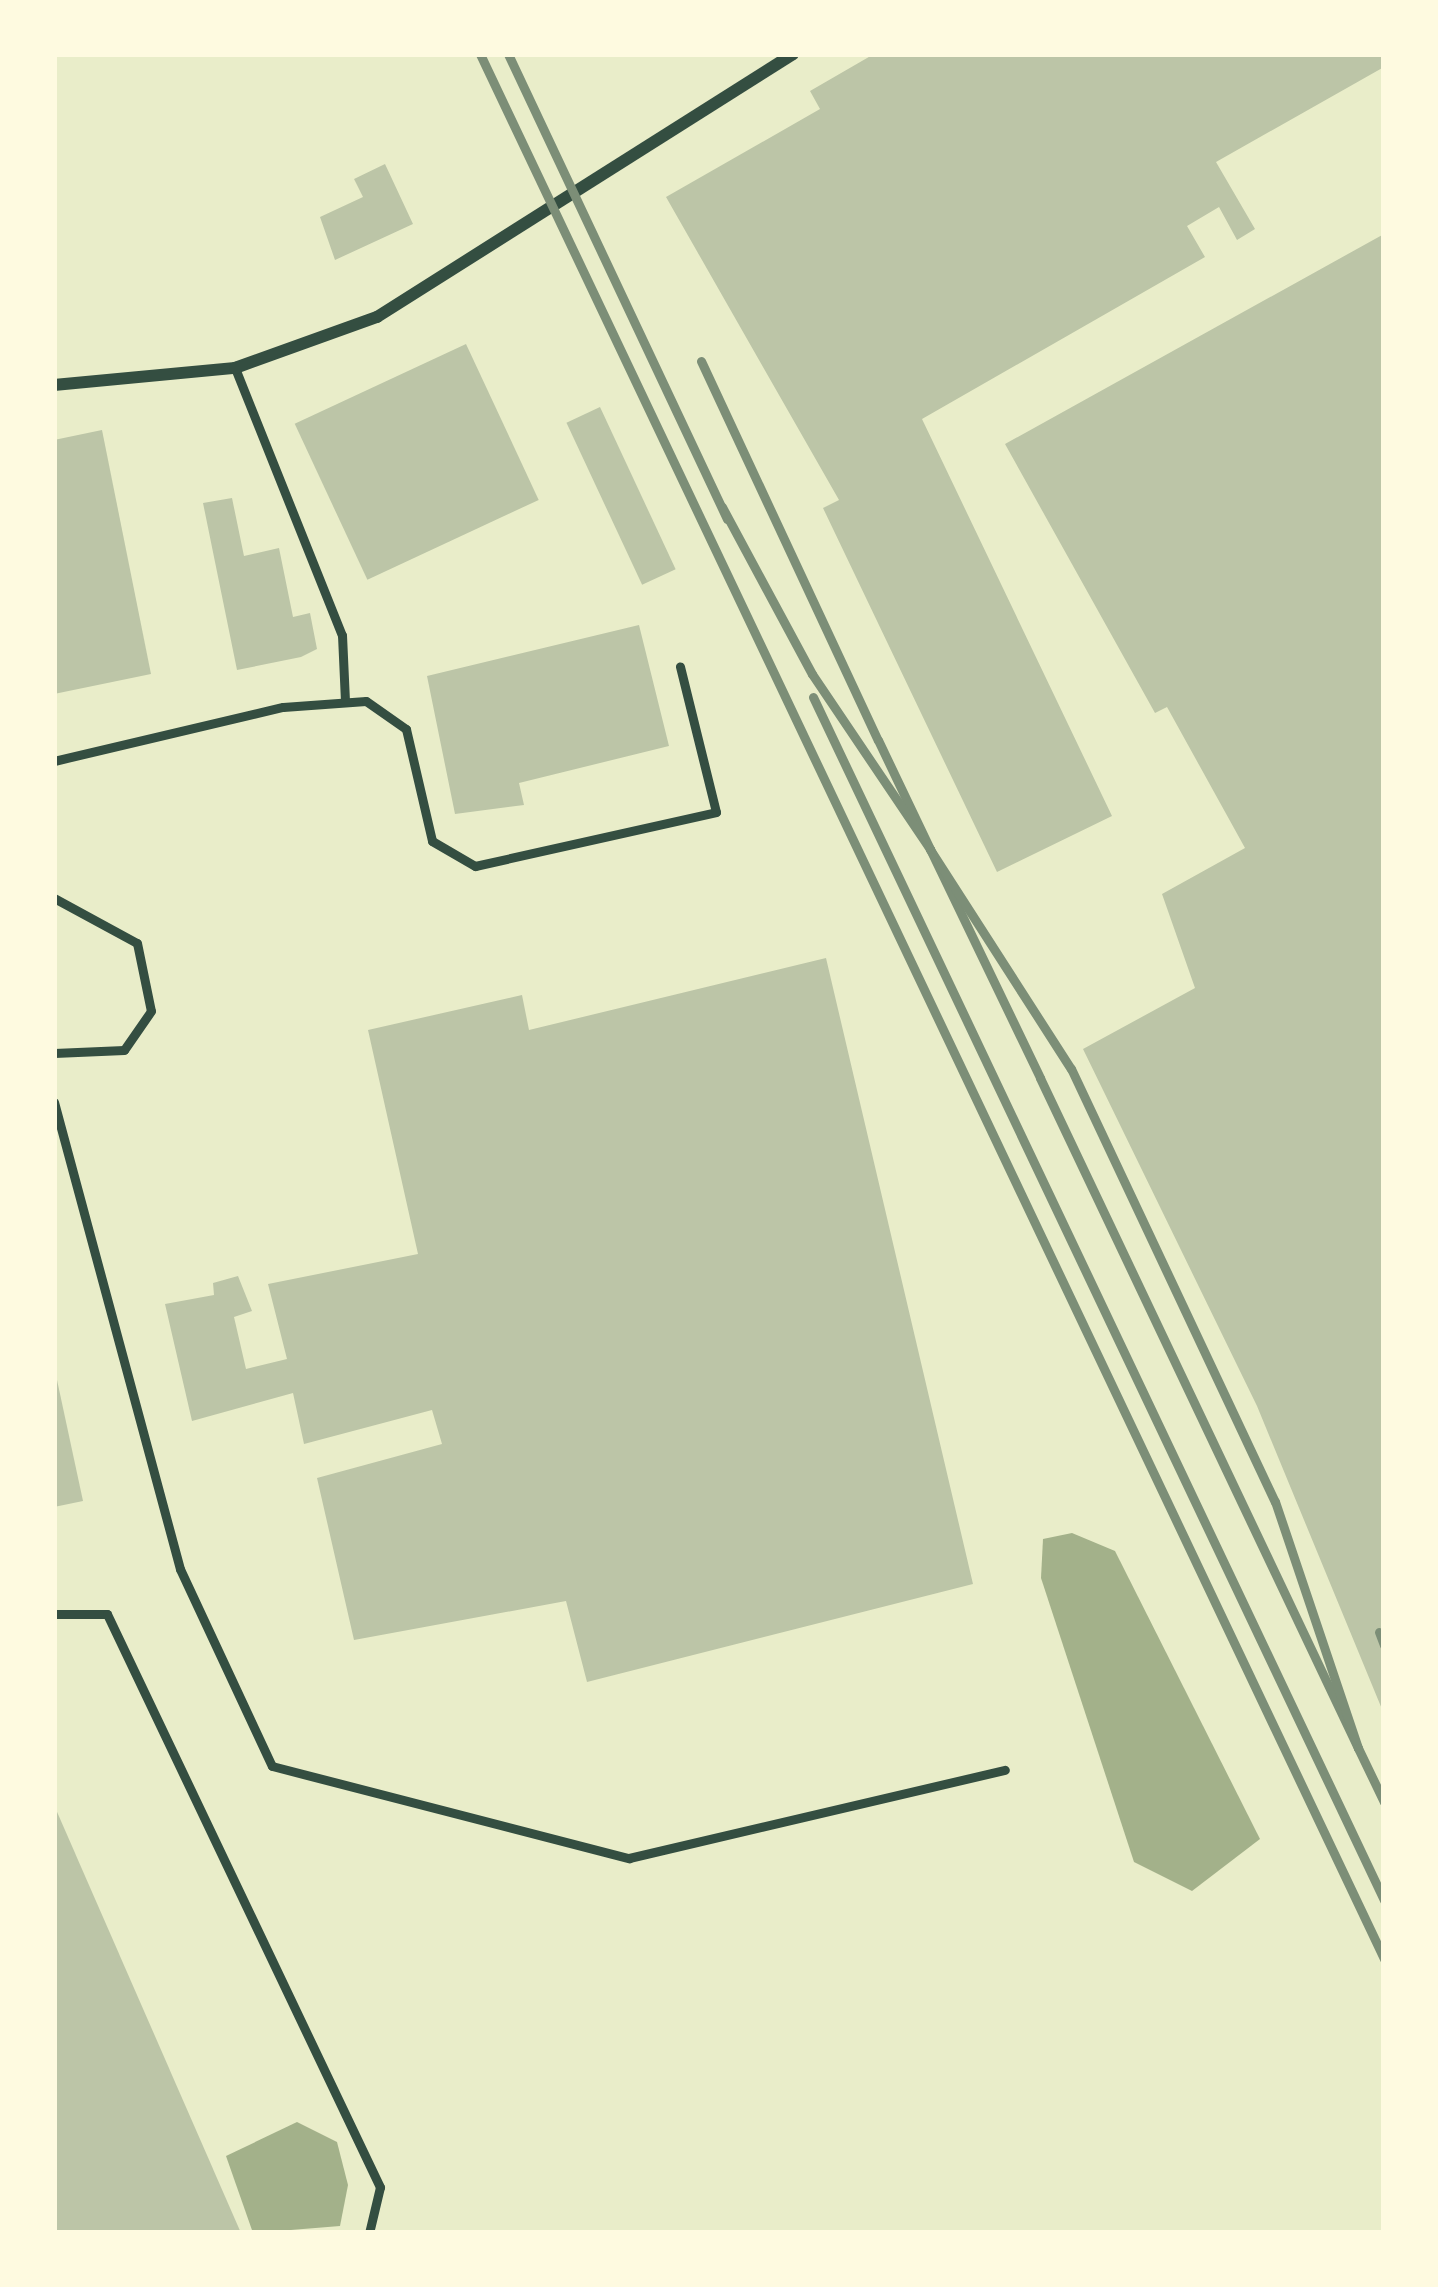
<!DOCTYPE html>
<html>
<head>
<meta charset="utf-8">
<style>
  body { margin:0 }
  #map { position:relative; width:1438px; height:2287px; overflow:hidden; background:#e9edc9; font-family:"Archivo Narrow",sans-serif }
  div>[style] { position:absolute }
  .water>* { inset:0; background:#a3b18a }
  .building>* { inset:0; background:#bcc5a7; transform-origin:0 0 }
  .service>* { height:9px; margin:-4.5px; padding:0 4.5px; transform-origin:4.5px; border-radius:4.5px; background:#344e41 }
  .minor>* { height:12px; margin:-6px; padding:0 6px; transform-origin:6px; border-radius:6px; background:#344e41 }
  .rail>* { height:9px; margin:-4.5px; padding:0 4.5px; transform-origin:4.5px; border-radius:4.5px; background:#7c8e77 }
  span { translate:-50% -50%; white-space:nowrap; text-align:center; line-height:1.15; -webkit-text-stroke:9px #fefae0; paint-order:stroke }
  .frame { position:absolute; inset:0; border:57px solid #fefae0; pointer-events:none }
</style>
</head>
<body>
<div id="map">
  <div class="water">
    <div style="clip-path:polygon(1072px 1533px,1115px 1551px,1260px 1839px,1192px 1891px,1134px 1862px,1041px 1578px,1043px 1539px)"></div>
    <div style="clip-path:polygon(297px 2122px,337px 2142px,348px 2185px,340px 2226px,253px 2233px,226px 2156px)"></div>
  </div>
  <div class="building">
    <div style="clip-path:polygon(874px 54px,1384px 54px,1384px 67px,1216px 162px,1255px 229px,1237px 240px,1219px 207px,1187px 226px,1205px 257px,922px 419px,1112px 816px,997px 872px,823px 508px,839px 500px,666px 197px,820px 109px,810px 91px)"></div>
    <div style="clip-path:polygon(385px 164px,413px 224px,335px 260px,320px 217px,363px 197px,354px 179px)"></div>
    <div style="clip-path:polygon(1384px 234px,1384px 1714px,1257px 1406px,1083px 1049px,1195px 988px,1162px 894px,1245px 848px,1167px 707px,1155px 713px,1005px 444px)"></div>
    <div style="left:466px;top:344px;width:172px;height:189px;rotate:65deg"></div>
    <div style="left:600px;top:407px;width:179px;height:37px;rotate:65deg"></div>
    <div style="clip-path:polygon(102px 430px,151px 674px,54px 694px,54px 440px)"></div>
    <div style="clip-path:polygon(232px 498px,244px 556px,279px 548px,293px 617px,310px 613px,317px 649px,301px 657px,237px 670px,203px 503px)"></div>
    <div style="clip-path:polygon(639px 625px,669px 746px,519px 783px,524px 805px,455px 814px,427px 676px)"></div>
    <div style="clip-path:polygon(826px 958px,973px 1584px,587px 1682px,566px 1601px,354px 1640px,317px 1478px,442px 1444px,432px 1410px,304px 1444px,293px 1393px,192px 1421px,165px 1304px,214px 1295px,213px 1283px,238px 1276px,252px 1311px,234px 1317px,246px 1369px,287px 1359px,268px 1284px,418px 1254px,368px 1030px,522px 995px,529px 1030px)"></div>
    <div style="clip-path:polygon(54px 1366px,83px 1501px,54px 1507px)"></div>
    <div style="clip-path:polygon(54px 1805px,241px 2233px,54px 2233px)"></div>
  </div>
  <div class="service">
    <div style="left:235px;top:368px;width:288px;rotate:68.2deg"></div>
    <div style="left:342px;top:635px;width:67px;rotate:87.4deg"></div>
    <div style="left:54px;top:761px;width:235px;rotate:-13.3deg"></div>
    <div style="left:283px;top:707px;width:83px;rotate:-4.1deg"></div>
    <div style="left:366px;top:701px;width:49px;rotate:35deg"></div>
    <div style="left:406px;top:729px;width:115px;rotate:76.9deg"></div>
    <div style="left:432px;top:841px;width:50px;rotate:30.2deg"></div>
    <div style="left:475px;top:866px;width:247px;rotate:-12.6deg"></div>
    <div style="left:716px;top:812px;width:150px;rotate:-103.9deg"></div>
    <div style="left:54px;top:898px;width:94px;rotate:28.5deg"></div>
    <div style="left:137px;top:943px;width:69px;rotate:78.4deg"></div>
    <div style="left:151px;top:1011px;width:47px;rotate:124.7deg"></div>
    <div style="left:124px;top:1050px;width:70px;rotate:177.5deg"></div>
    <div style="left:54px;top:1102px;width:484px;rotate:74.9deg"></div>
    <div style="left:180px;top:1569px;width:217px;rotate:65deg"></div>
    <div style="left:272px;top:1766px;width:369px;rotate:14.5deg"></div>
    <div style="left:629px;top:1858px;width:386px;rotate:-13.2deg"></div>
    <div style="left:54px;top:1614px;width:53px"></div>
    <div style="left:107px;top:1614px;width:635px;rotate:64.53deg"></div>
    <div style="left:380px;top:2187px;width:47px;rotate:103.4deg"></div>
  </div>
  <div class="minor">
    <div style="left:54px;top:385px;width:182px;rotate:-5.4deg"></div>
    <div style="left:235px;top:368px;width:151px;rotate:-19.8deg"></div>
    <div style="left:377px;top:317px;width:492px;rotate:-32.3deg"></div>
  </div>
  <div class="rail">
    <div style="left:480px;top:54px;width:2109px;rotate:64.61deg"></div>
    <div style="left:508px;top:54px;width:514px;rotate:64.78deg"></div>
    <div style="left:701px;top:361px;width:418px;rotate:65deg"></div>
    <div style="left:878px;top:740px;width:121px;rotate:64.5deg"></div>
    <div style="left:930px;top:849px;width:254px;rotate:64.3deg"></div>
    <div style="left:1040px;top:1078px;width:742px;rotate:64.61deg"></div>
    <div style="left:1358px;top:1748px;width:260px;rotate:-108.6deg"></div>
    <div style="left:1275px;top:1502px;width:479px;rotate:-115.2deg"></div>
    <div style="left:1071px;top:1069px;width:261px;rotate:-122.7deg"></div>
    <div style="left:930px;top:849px;width:211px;rotate:-124deg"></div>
    <div style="left:812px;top:674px;width:190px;rotate:-118.3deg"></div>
    <div style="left:813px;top:697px;width:1332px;rotate:64.61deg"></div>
    <div style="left:1379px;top:1632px;width:14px;rotate:69deg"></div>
    <div style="left:1358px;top:1748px;width:60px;rotate:64.3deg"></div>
  </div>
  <div class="frame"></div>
</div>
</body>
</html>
